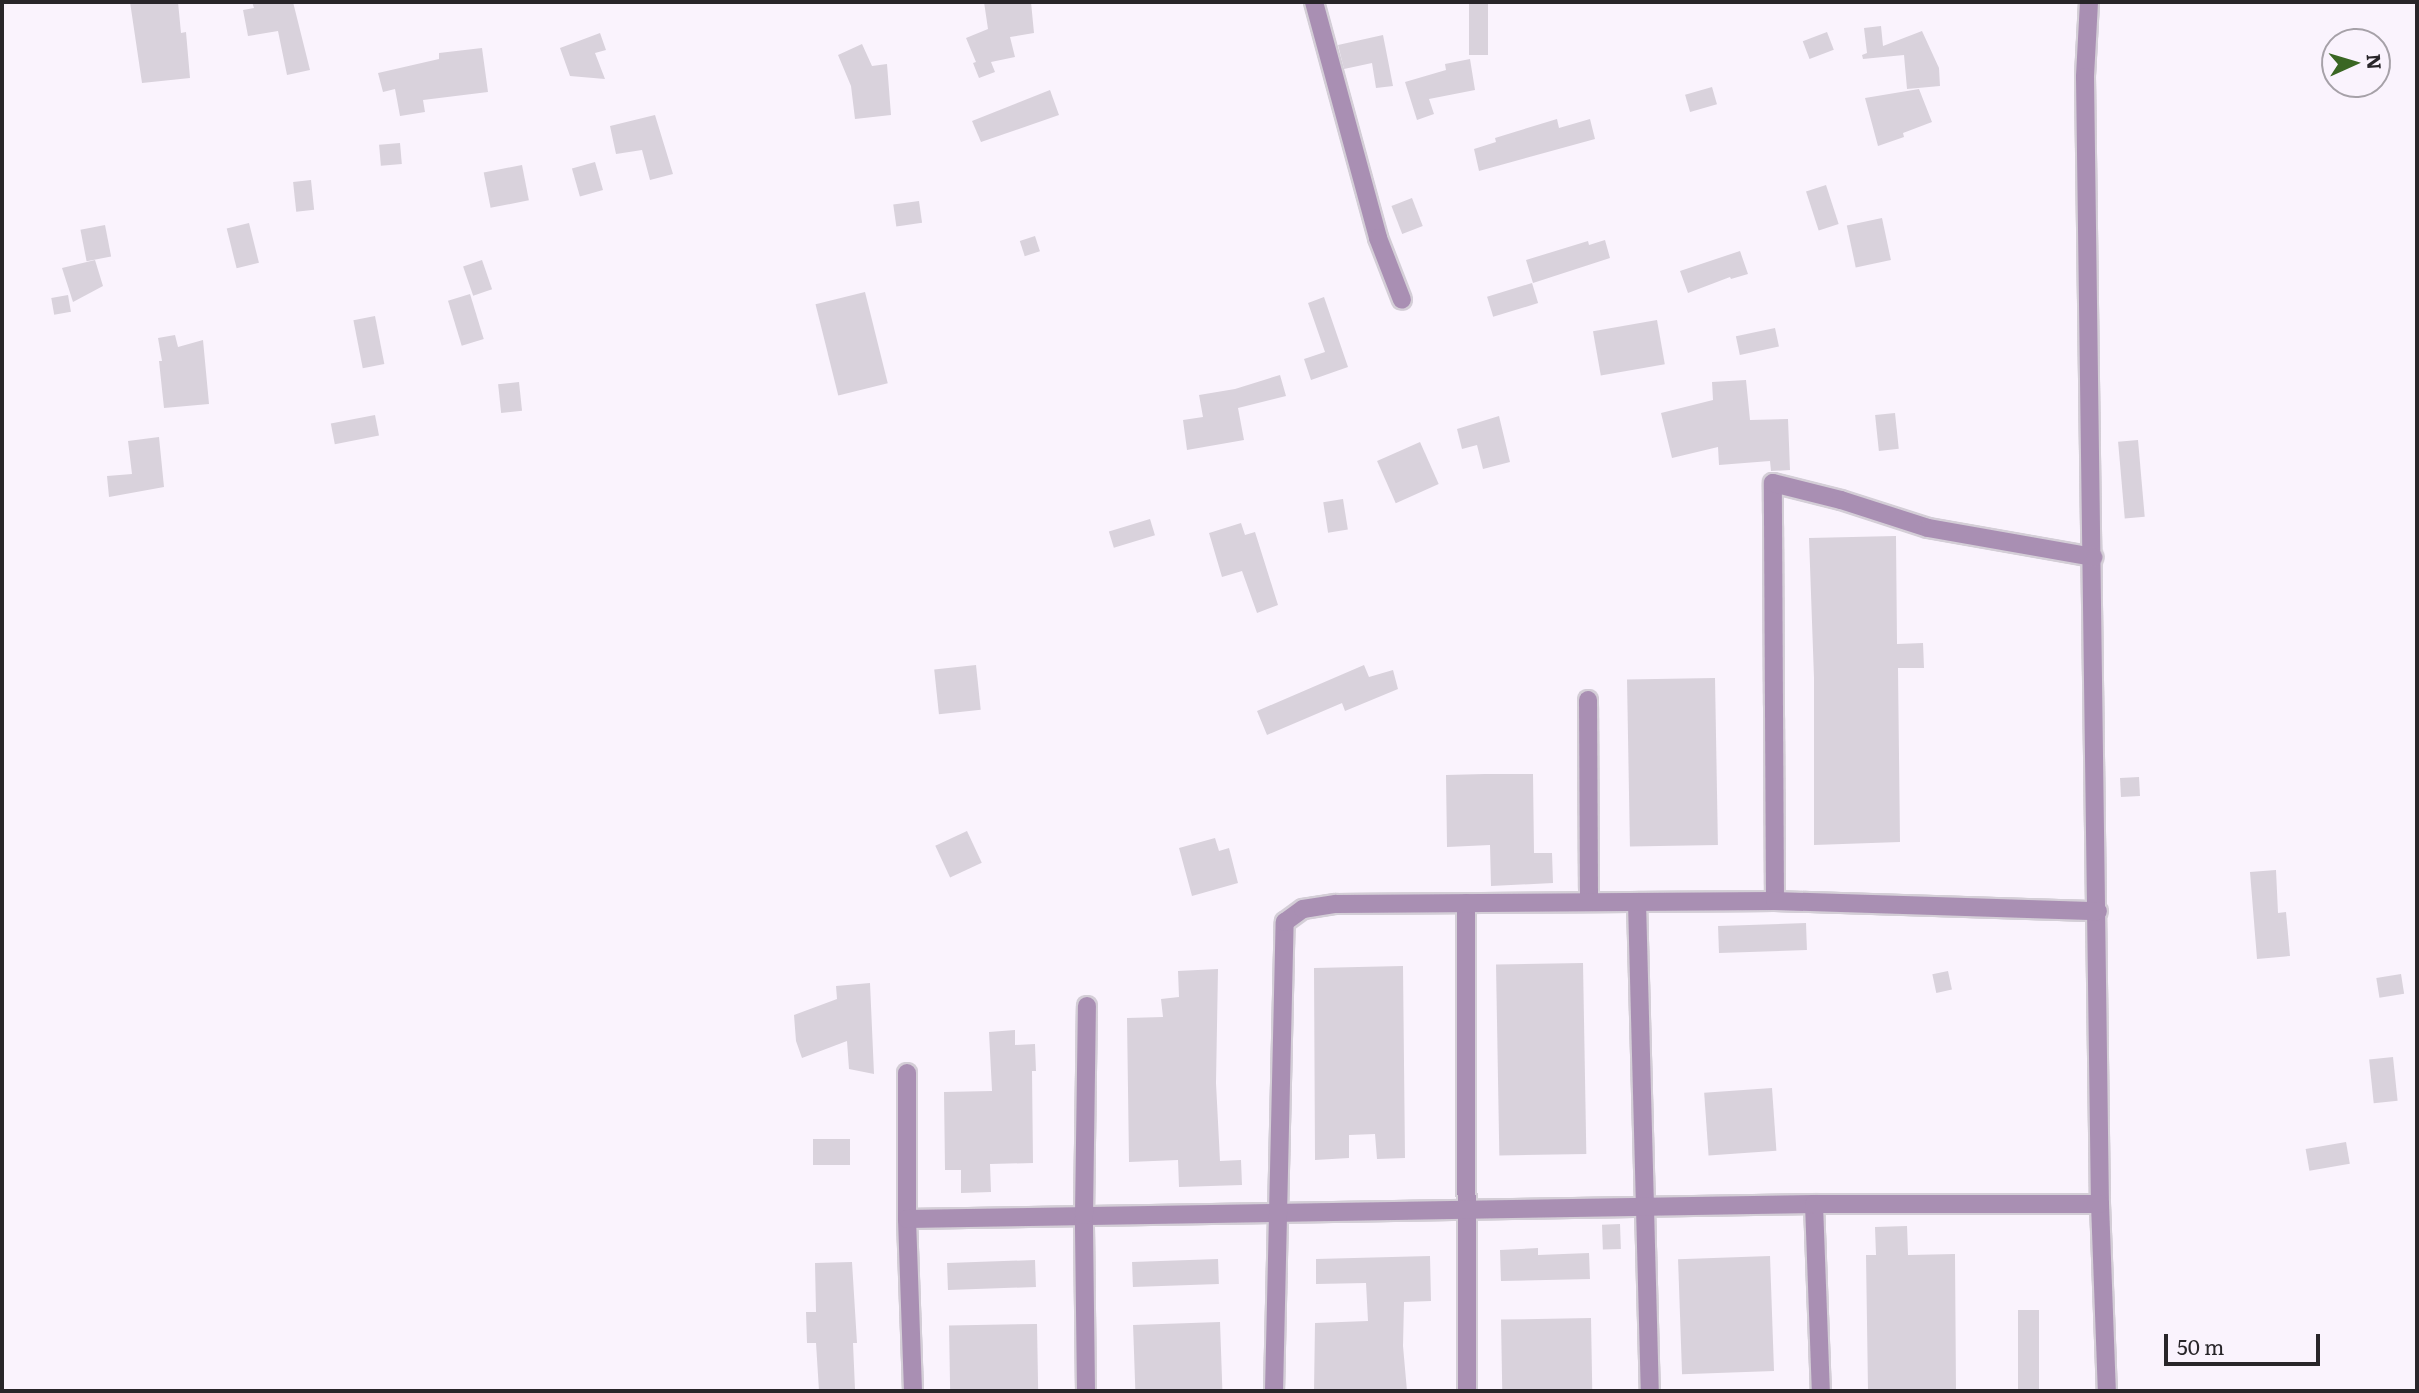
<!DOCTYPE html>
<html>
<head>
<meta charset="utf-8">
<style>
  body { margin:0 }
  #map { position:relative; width:2419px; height:1393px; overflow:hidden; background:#faf3fd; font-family:Literata,serif }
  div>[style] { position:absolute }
  .building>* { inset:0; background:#d9d2dc; transform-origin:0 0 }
  .roads { filter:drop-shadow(2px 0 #d4ced7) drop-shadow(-2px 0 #d4ced7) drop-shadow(0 2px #d4ced7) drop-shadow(0 -2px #d4ced7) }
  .minor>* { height:18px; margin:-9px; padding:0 9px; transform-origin:9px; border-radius:9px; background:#a98fb3 }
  span { translate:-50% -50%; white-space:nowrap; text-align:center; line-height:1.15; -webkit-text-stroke:6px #faf3fd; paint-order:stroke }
  .frame { position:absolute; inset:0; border:4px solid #282529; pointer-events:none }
  .north { position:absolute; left:2321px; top:28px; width:70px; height:70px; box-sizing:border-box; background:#faf3fd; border:2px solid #a6a1a8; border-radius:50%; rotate:86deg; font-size:19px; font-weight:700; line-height:28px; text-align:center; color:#282529 }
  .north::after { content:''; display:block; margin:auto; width:24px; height:32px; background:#3a6623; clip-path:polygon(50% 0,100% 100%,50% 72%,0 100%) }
  .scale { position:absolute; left:2164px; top:1334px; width:156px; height:32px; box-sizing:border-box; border:4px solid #282529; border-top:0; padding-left:9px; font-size:21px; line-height:24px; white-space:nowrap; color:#282529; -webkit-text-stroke:5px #faf3fd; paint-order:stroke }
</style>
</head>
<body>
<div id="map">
  <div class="building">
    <div style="clip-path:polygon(130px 2px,178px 2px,181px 33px,186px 32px,190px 78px,142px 83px)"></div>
    <div style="clip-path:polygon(252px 2px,293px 2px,310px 70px,287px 75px,278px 31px,248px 36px,243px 10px,254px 8px)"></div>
    <div style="clip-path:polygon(984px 2px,1031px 2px,1034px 33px,1010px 37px,1015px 57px,991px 62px,995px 72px,979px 78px,973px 63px,976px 62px,966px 38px,988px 29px)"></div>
    <div style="left:1469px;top:2px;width:19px;height:53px"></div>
    <div style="clip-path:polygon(1881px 26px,1883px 46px,1922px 31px,1939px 68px,1940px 86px,1907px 89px,1904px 55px,1863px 59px,1862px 55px,1867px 53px,1864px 28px)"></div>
    <div style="left:1827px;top:32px;width:19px;height:26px;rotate:69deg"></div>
    <div style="clip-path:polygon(600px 33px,606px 50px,595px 53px,605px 79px,570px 76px,560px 48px)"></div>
    <div style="clip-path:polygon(1383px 35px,1393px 86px,1376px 88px,1372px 63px,1344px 69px,1338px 45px)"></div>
    <div style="clip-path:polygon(862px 44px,872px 66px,887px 64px,891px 115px,855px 119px,851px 86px,838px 55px)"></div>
    <div style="clip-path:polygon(482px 48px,488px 92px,423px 100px,425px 112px,400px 116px,395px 89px,383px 92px,378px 73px,439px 59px,439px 53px)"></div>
    <div style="clip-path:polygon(1470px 59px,1475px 90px,1429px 99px,1434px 114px,1417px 120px,1405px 82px,1446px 70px,1445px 64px)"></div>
    <div style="left:1712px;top:87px;width:18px;height:28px;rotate:74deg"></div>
    <div style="clip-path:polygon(1919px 89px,1932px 122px,1903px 133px,1904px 137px,1878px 146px,1865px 98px)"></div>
    <div style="clip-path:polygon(1050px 90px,1059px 115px,981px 142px,972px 121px)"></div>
    <div style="clip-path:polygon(655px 115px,673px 174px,650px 180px,642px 150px,616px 154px,610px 126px)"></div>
    <div style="clip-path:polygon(1557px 119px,1559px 128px,1590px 119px,1595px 139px,1479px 171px,1474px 149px,1496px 142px,1495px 138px)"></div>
    <div style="left:400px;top:143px;width:21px;height:21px;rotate:85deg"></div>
    <div style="left:595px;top:162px;width:29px;height:24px;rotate:74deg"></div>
    <div style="left:522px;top:165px;width:36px;height:39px;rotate:79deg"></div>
    <div style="left:311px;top:180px;width:30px;height:18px;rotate:84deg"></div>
    <div style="left:1826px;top:185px;width:41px;height:21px;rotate:72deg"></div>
    <div style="left:1412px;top:198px;width:30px;height:22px;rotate:69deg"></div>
    <div style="left:919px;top:201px;width:22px;height:26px;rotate:82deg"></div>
    <div style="left:1882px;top:218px;width:43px;height:36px;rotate:78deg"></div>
    <div style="left:249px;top:223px;width:41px;height:23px;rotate:76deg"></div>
    <div style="left:105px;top:225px;width:32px;height:25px;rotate:79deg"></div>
    <div style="left:1035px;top:236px;width:16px;height:16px;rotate:72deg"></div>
    <div style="clip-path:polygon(1605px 240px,1610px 258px,1533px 283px,1526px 260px,1588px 241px,1589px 245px)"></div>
    <div style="clip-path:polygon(1740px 251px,1748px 274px,1731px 279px,1730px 277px,1688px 293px,1680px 271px)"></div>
    <div style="clip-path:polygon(95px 260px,103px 286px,73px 302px,62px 268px)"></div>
    <div style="left:482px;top:260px;width:31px;height:20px;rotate:71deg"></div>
    <div style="left:1532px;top:283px;width:21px;height:47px;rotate:73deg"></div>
    <div style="left:865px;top:292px;width:94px;height:51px;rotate:76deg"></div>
    <div style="left:470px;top:294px;width:47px;height:23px;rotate:73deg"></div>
    <div style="left:68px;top:295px;width:17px;height:17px;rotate:80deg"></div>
    <div style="clip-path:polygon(1324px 297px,1348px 367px,1311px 380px,1304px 359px,1325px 352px,1308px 303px)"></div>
    <div style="left:375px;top:316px;width:49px;height:22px;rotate:79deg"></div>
    <div style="left:1657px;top:320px;width:45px;height:65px;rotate:80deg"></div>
    <div style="left:1775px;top:328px;width:19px;height:40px;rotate:78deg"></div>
    <div style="clip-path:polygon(175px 335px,178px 347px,203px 340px,209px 404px,164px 408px,159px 361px,162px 361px,158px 338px)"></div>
    <div style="clip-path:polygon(1280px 375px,1286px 396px,1238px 408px,1244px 440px,1187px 450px,1183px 420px,1203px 417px,1199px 395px,1235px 389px)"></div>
    <div style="clip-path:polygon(1746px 380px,1750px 420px,1788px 419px,1790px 470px,1771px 471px,1770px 461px,1719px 465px,1718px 447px,1672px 458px,1661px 413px,1713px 400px,1712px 382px)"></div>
    <div style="left:519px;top:382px;width:29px;height:21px;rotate:84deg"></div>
    <div style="left:1895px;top:413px;width:36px;height:20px;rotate:84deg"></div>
    <div style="left:375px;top:415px;width:21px;height:45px;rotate:79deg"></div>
    <div style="clip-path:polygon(1499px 416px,1510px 462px,1483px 469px,1477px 445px,1462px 449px,1457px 429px)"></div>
    <div style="clip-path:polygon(159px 437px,164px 487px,109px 497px,107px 476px,132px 474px,128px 441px)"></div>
    <div style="left:2138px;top:440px;width:77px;height:20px;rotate:85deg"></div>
    <div style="left:1420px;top:442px;width:46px;height:47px;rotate:66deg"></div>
    <div style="left:1343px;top:499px;width:31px;height:20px;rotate:81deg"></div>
    <div style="left:1150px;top:519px;width:17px;height:43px;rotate:73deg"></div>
    <div style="clip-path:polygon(1241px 523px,1245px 535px,1255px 532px,1278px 605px,1257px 613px,1242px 571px,1222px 577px,1209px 533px)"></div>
    <div style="clip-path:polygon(1896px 536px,1897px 644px,1923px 643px,1924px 668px,1898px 668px,1900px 842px,1814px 845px,1814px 678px,1809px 538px)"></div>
    <div style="left:976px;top:665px;width:45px;height:42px;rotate:84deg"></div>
    <div style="clip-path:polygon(1364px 665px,1369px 677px,1393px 670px,1398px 689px,1345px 711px,1342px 703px,1267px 735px,1257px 711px)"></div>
    <div style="left:1715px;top:678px;width:167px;height:88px;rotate:89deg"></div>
    <div style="clip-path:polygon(1485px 774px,1533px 774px,1534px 853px,1552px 853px,1553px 883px,1491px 886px,1490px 845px,1447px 847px,1446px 775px)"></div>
    <div style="left:2139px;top:777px;width:19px;height:19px;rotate:87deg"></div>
    <div style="left:967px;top:831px;width:35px;height:35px;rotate:65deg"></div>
    <div style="clip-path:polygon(1215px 838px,1219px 851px,1229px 848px,1238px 883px,1192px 896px,1179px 848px)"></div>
    <div style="clip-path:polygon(2276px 870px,2278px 913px,2286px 912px,2290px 956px,2257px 959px,2250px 872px)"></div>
    <div style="left:1806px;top:923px;width:27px;height:88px;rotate:88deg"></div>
    <div style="left:1583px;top:963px;width:191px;height:87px;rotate:89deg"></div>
    <div style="clip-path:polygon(1403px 966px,1405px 1158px,1377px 1159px,1375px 1134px,1349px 1135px,1349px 1158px,1315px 1160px,1314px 968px)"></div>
    <div style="clip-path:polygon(1218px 969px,1216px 1083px,1220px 1161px,1241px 1160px,1242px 1185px,1179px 1187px,1178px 1160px,1129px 1162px,1127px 1018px,1163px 1017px,1161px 999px,1179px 997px,1178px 971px)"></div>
    <div style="left:1948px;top:971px;width:19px;height:16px;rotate:78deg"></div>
    <div style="left:2401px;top:974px;width:20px;height:25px;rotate:81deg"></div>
    <div style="clip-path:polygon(870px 983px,874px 1074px,849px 1069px,847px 1041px,802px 1058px,796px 1041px,794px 1015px,837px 999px,836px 986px)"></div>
    <div style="clip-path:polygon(1015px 1030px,1015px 1045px,1035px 1044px,1036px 1071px,1032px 1071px,1033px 1163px,990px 1164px,991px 1192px,961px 1193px,961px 1170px,945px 1170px,944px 1092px,992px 1091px,989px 1032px)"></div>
    <div style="left:2393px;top:1057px;width:44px;height:24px;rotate:84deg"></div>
    <div style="left:1772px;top:1088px;width:63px;height:68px;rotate:86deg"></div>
    <div style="left:850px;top:1139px;width:26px;height:37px;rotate:90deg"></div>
    <div style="left:2346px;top:1142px;width:22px;height:41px;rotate:80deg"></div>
    <div style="left:1620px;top:1224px;width:25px;height:18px;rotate:88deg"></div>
    <div style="clip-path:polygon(1907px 1226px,1908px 1255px,1955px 1254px,1956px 1391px,1868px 1391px,1866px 1255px,1876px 1255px,1875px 1227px)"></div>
    <div style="clip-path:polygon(1538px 1248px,1538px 1255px,1589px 1253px,1590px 1279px,1501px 1281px,1500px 1250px)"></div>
    <div style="clip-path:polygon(1430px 1256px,1431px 1301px,1404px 1302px,1403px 1346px,1407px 1391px,1314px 1391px,1315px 1323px,1368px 1321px,1366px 1283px,1316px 1284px,1316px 1259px)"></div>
    <div style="left:1770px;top:1256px;width:115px;height:92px;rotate:88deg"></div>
    <div style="left:1218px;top:1259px;width:25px;height:86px;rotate:88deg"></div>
    <div style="left:1035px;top:1260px;width:27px;height:88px;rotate:88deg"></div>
    <div style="clip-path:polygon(852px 1262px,857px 1343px,853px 1343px,855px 1389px,819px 1391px,816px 1343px,807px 1343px,806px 1312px,816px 1312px,815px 1263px)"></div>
    <div style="left:2018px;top:1310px;width:21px;height:81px"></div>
    <div style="left:1591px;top:1318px;width:73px;height:90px;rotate:89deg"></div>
    <div style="left:1220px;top:1322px;width:69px;height:87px;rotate:88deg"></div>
    <div style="left:1037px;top:1324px;width:67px;height:88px;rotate:89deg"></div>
  </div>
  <div class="roads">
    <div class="minor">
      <div style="left:1314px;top:2px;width:245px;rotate:74.8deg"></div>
      <div style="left:1378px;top:238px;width:66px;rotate:68.8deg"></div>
      <div style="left:2089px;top:2px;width:75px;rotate:93.1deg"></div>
      <div style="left:2085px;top:77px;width:1127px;rotate:89.24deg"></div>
      <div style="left:2100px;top:1204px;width:187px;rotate:87.9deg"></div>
      <div style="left:1588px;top:700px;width:202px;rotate:89.7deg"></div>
      <div style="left:1775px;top:901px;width:418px;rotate:-90.3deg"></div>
      <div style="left:1773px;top:483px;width:70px;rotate:14deg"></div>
      <div style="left:1841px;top:500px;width:91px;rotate:17.8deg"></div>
      <div style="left:1928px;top:528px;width:168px;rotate:10deg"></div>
      <div style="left:1637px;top:902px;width:489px;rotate:88.5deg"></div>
      <div style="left:1466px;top:903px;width:488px;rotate:89.9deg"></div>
      <div style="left:1814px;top:1204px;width:187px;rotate:87.9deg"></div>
      <div style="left:907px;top:1219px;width:146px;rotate:-90deg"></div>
      <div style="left:913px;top:1391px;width:172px;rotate:-92deg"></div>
      <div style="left:907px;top:1219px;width:907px;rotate:-0.95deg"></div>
      <div style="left:1814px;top:1204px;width:286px"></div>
      <div style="left:1086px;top:1391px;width:176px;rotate:-90.7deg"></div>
      <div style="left:1084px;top:1215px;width:209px;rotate:-89.2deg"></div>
      <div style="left:1274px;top:1391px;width:469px;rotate:-88.7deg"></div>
      <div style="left:1285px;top:922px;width:22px;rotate:-36deg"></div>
      <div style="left:1303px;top:909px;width:33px;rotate:-9deg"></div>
      <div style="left:1336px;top:904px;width:439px;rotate:-0.4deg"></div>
      <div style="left:1775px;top:901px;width:323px;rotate:1.8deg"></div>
    </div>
  </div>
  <div class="frame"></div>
  <div class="north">N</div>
  <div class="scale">50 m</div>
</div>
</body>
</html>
